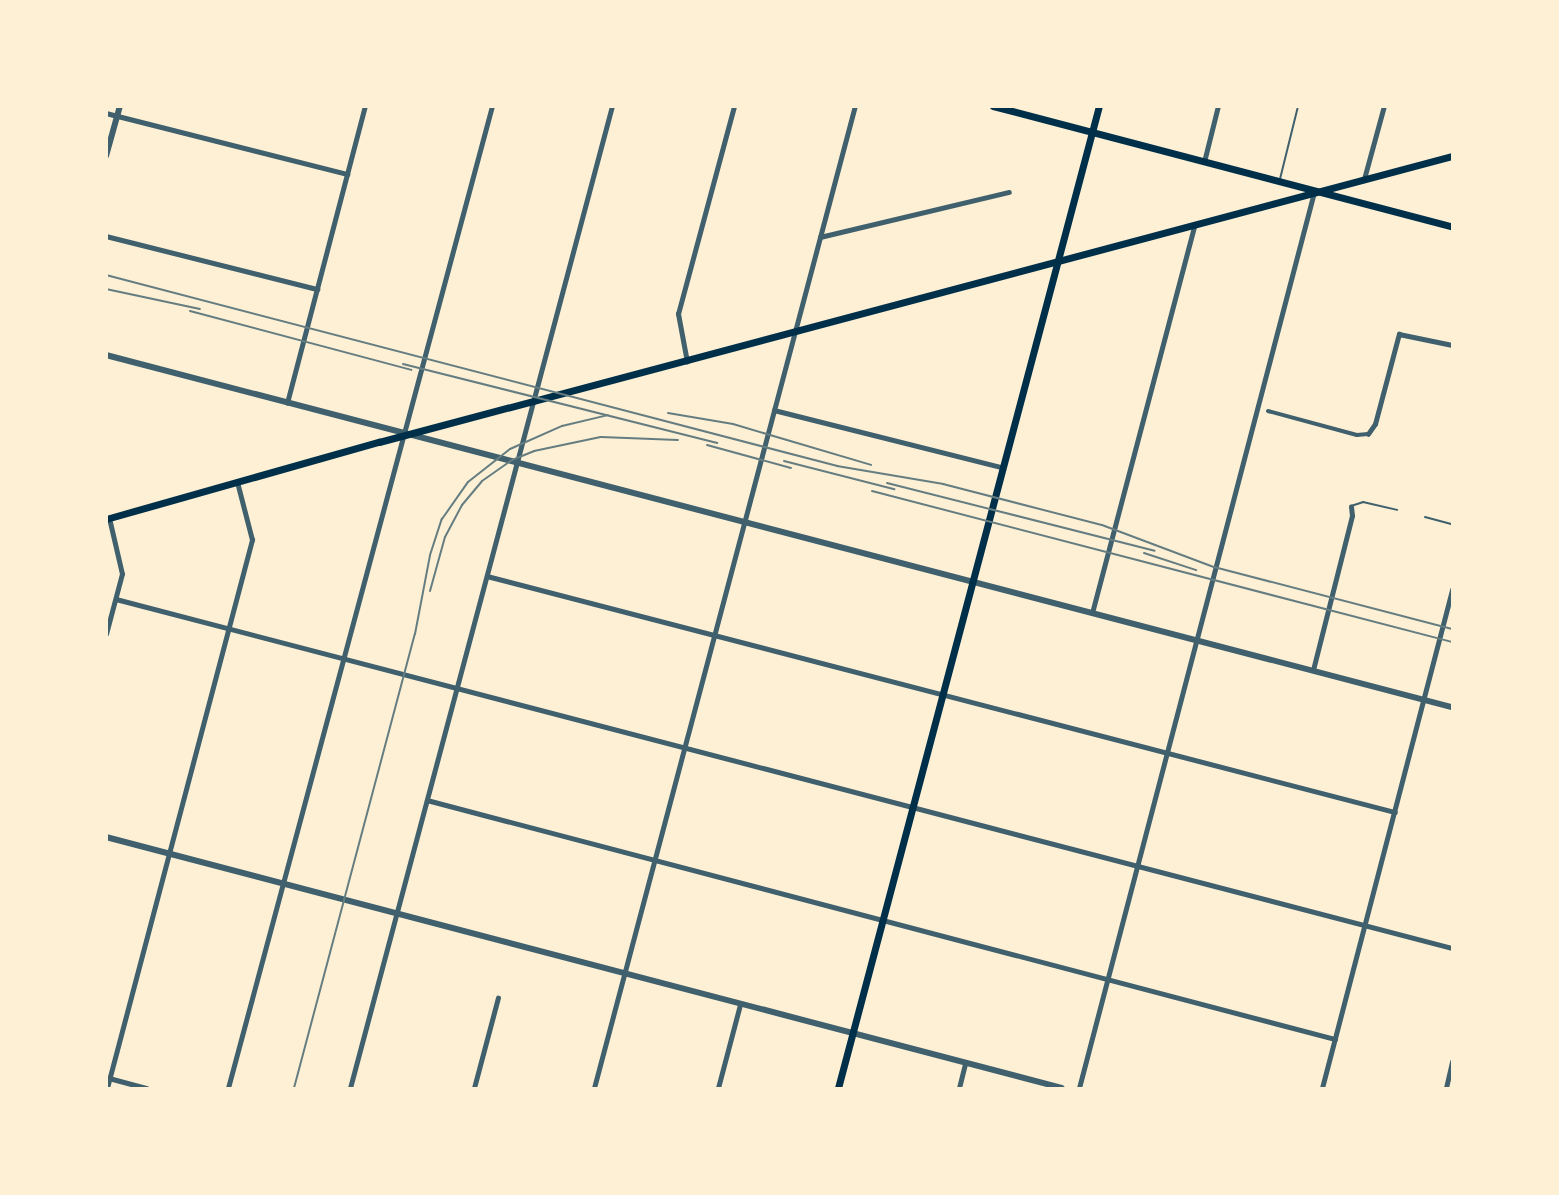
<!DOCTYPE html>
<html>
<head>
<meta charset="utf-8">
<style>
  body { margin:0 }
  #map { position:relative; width:1559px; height:1195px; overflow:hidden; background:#fdf0d5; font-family:Signika,sans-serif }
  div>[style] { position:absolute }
  .service>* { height:2px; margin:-1px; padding:0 1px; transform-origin:1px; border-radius:1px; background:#3f606c }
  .pedestrian>* { height:4px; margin:-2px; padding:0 2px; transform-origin:2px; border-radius:2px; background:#3f606c }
  .minor>* { height:4.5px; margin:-2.25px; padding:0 2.25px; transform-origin:2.25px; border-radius:2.25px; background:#3f606c }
  .tertiary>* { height:6px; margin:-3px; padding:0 3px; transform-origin:3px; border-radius:3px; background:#3f606c }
  .secondary>* { height:7px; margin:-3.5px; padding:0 3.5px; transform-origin:3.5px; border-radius:3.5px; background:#003049 }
  .rail>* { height:2px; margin:-1px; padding:0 1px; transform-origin:1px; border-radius:1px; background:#657d81 }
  span { translate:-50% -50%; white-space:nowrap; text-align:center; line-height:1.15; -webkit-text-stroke:6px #fdf0d5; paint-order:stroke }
  .frame { position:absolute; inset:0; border:108px solid #fdf0d5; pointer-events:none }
</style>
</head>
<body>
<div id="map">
  <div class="service">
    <div style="left:1280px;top:179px;width:75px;rotate:-76.1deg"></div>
    <div style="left:1351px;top:506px;width:13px;rotate:-18deg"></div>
    <div style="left:1363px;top:502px;width:35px;rotate:13deg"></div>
    <div style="left:1425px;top:517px;width:28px;rotate:15deg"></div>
  </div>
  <div class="pedestrian">
    <div style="left:1268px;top:411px;width:92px;rotate:15.1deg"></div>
    <div style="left:1357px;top:435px;width:11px;rotate:-5deg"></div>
  </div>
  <div class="minor">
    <div style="left:106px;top:113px;width:249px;rotate:14.2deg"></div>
    <div style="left:1204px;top:162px;width:58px;rotate:-76deg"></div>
    <div style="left:1364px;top:179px;width:76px;rotate:-74.7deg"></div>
    <div style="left:106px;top:236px;width:218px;rotate:14.1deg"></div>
    <div style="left:820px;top:237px;width:194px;rotate:-13.4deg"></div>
    <div style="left:687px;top:362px;width:49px;rotate:-100.6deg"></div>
    <div style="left:678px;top:314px;width:215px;rotate:-74.9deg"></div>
    <div style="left:287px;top:403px;width:307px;rotate:-75.3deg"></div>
    <div style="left:774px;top:410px;width:234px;rotate:14.1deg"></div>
    <div style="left:1368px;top:434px;width:12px;rotate:-55deg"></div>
    <div style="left:1375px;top:424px;width:93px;rotate:-75.1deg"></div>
    <div style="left:1399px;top:334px;width:54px;rotate:11.7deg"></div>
    <div style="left:487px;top:576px;width:938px;rotate:14.57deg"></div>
    <div style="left:116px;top:599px;width:1381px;rotate:14.64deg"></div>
    <div style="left:1092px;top:613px;width:400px;rotate:-75.2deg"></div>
    <div style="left:106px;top:634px;width:62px;rotate:-75.1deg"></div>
    <div style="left:122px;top:574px;width:57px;rotate:-103.1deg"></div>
    <div style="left:1313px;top:670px;width:159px;rotate:-75.8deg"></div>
    <div style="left:1352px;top:516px;width:9px;rotate:-96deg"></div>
    <div style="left:427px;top:800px;width:939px;rotate:14.75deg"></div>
    <div style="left:109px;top:1078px;width:39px;rotate:15deg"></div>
    <div style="left:107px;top:1088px;width:567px;rotate:-75.18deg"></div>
    <div style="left:252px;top:540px;width:60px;rotate:-104.5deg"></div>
    <div style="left:228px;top:1088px;width:1017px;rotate:-74.95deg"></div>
    <div style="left:350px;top:1088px;width:1016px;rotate:-75.06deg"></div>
    <div style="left:474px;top:1088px;width:93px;rotate:-75.1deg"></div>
    <div style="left:594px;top:1088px;width:1016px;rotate:-75.12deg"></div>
    <div style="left:718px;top:1088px;width:86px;rotate:-75.2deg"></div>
    <div style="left:959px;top:1088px;width:25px;rotate:-76deg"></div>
    <div style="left:1079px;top:1088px;width:926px;rotate:-75.3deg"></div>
    <div style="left:1322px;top:1088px;width:515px;rotate:-75.37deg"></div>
    <div style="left:1446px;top:1088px;width:27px;rotate:-77deg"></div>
  </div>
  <div class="tertiary">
    <div style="left:106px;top:156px;width:52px;rotate:-74.4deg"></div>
    <div style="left:106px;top:355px;width:1391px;rotate:14.66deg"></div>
    <div style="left:106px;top:837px;width:988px;rotate:14.71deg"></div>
  </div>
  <div class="secondary">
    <div style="left:993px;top:106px;width:474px;rotate:14.7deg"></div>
    <div style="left:106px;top:519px;width:284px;rotate:-15.8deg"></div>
    <div style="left:379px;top:442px;width:1110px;rotate:-14.92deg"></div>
    <div style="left:838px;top:1088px;width:1016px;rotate:-75.12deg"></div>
  </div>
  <div class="rail">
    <div style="left:106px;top:275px;width:756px;rotate:14.64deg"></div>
    <div style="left:837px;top:466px;width:108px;rotate:9.6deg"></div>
    <div style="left:943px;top:484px;width:164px;rotate:14.5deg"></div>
    <div style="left:1102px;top:525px;width:120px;rotate:20.6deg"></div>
    <div style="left:1214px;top:567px;width:246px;rotate:14.6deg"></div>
    <div style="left:106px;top:289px;width:96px;rotate:12deg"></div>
    <div style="left:190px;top:311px;width:229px;rotate:14.9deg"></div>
    <div style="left:403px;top:364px;width:324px;rotate:14.1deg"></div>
    <div style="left:668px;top:413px;width:66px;rotate:9.6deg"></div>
    <div style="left:733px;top:424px;width:144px;rotate:16.5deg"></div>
    <div style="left:707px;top:445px;width:87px;rotate:15.3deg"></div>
    <div style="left:784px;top:461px;width:114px;rotate:14.3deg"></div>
    <div style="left:887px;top:483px;width:276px;rotate:14.2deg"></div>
    <div style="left:872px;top:491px;width:599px;rotate:14.59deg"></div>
    <div style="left:1144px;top:553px;width:55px;rotate:18.1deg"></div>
    <div style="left:430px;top:591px;width:56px;rotate:-74.5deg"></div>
    <div style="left:445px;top:537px;width:36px;rotate:-62deg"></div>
    <div style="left:462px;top:505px;width:31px;rotate:-50deg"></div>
    <div style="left:482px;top:481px;width:37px;rotate:-35deg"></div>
    <div style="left:512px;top:460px;width:24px;rotate:-22deg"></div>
    <div style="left:534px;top:451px;width:68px;rotate:-11.8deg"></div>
    <div style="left:601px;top:437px;width:77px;rotate:2.2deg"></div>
    <div style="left:294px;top:1088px;width:470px;rotate:-75.1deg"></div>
    <div style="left:415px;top:634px;width:80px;rotate:-79.2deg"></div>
    <div style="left:430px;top:555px;width:38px;rotate:-72deg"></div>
    <div style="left:442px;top:519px;width:45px;rotate:-54.9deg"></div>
    <div style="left:468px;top:482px;width:53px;rotate:-38.2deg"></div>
    <div style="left:510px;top:449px;width:57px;rotate:-23.9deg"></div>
    <div style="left:562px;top:426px;width:47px;rotate:-13.4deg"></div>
  </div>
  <div class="frame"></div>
</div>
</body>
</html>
